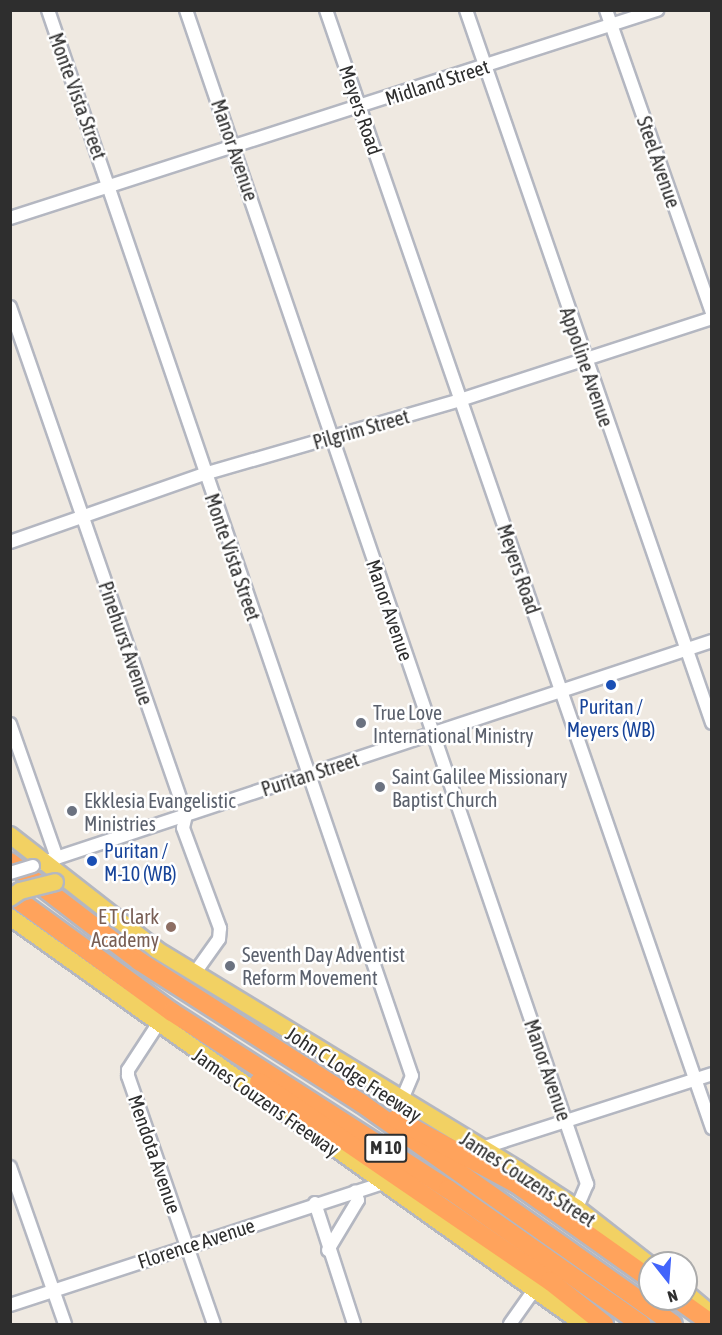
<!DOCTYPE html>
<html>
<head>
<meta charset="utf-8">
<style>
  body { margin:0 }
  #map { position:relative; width:722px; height:1335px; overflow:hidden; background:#efe9e1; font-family:"Asap Condensed",sans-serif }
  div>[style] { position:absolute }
  .roads { filter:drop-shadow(2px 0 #b4b7c1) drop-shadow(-2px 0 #b4b7c1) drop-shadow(0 2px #b4b7c1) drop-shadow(0 -2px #b4b7c1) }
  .minor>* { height:12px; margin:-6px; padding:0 6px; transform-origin:6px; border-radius:6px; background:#fff }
  .major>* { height:16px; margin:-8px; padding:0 8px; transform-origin:8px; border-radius:8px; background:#f2d163 }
  .highway>* { height:18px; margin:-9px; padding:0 9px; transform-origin:9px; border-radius:9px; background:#ffa35c }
  .bridges { filter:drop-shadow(2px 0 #b4b7c1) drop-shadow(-2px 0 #b4b7c1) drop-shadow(0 2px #b4b7c1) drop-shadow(0 -2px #b4b7c1) }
  .minor-bridge>* { height:12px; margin:-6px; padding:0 6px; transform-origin:6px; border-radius:6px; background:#fff }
  .major-bridge>* { height:16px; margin:-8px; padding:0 8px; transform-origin:8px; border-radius:8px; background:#f2d163 }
  .dots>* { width:16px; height:16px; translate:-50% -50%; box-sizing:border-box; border:3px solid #fff; border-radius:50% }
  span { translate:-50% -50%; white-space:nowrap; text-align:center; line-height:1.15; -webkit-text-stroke:5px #fff; paint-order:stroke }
  .shield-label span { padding:2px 4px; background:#fff; border:2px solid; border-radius:4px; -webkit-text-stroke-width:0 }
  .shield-label { font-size:18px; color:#2e2e2e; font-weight:700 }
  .street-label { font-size:20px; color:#2e2e2e }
  .transit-label { font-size:20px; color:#164399 }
  .left { translate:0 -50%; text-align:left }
  .worship-label { font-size:20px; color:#5b616d }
  .education-label { font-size:20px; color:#785e54 }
  .right { translate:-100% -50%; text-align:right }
  .frame { position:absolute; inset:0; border:12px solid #2e2e2e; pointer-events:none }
  .north { position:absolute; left:638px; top:1251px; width:60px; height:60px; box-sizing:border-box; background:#fff; border:2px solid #ababab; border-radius:50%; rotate:163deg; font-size:16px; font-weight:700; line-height:24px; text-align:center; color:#2e2e2e }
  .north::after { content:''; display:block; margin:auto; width:21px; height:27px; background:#4264fb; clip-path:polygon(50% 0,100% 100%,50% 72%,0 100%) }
</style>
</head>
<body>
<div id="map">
  <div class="roads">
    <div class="minor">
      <div style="left:48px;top:10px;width:1126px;rotate:71.15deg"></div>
      <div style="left:412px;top:1076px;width:26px;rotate:113deg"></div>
      <div style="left:186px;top:10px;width:1241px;rotate:71.14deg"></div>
      <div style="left:587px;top:1184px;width:26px;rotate:113deg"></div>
      <div style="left:326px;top:10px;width:1183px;rotate:70.95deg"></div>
      <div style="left:466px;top:10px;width:754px;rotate:70.96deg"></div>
      <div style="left:606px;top:10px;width:321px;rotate:70.7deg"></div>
      <div style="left:10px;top:218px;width:680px;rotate:-17.82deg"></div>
      <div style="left:10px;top:307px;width:538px;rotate:70.89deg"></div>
      <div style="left:186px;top:815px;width:13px;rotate:103deg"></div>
      <div style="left:183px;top:828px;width:107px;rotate:69.7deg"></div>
      <div style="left:220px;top:928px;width:11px;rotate:95deg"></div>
      <div style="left:219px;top:939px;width:43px;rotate:125.5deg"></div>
      <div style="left:10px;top:542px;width:206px;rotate:-19.3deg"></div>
      <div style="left:204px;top:474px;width:266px;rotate:-16.1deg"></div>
      <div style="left:460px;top:400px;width:265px;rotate:-18deg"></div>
      <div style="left:10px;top:724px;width:142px;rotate:70.7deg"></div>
      <div style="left:38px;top:864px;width:710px;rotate:-18.31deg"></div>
      <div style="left:158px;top:1024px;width:55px;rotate:123.1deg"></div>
      <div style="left:128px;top:1070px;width:6px;rotate:90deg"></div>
      <div style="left:128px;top:1076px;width:262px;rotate:70.9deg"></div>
      <div style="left:482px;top:1148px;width:242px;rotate:-17.8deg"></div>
      <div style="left:10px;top:1167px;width:166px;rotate:70.7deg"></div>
      <div style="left:315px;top:1203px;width:127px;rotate:72.1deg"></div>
      <div style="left:328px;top:1250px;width:58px;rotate:-59deg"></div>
      <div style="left:358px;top:1200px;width:9px;rotate:-108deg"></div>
      <div style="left:10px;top:1305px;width:390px;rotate:-18.1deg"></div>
      <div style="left:510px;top:1324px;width:42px;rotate:-54.8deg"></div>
    </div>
    <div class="major">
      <div style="left:10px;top:835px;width:187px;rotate:38deg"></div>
      <div style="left:157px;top:950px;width:421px;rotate:31.3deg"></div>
      <div style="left:517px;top:1169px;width:72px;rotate:33deg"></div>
      <div style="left:577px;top:1208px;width:93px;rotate:38deg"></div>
      <div style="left:10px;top:917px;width:703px;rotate:35.39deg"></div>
      <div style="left:686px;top:1293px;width:33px;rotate:40deg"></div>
    </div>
    <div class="highway">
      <div style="left:10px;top:862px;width:163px;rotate:37.5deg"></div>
      <div style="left:139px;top:961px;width:264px;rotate:32.6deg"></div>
      <div style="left:361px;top:1103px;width:382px;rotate:35.3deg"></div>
      <div style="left:10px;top:894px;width:200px;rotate:36.1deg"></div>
      <div style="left:172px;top:1012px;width:328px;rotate:32.7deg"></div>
      <div style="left:448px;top:1189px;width:236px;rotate:35deg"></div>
      <div style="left:259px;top:1082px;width:353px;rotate:34.4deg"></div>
      <div style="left:550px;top:1281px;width:69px;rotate:38.5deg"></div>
      <div style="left:396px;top:1119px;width:135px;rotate:28.3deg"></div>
      <div style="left:515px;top:1183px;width:166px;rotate:35.4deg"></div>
      <div style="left:677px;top:1299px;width:43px;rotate:35.5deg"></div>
    </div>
  </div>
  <div class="bridges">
    <div class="minor-bridge">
      <div style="left:10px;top:873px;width:24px;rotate:-17deg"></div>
    </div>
    <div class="major-bridge">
      <div style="left:10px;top:898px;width:12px;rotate:-35deg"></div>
      <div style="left:20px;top:891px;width:36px;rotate:-14deg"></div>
    </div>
  </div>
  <div class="dots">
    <div style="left:611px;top:685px;background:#1a4fb4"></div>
    <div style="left:361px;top:723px;background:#6b7280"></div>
    <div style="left:380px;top:787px;background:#6b7280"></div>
    <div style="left:72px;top:811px;background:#6b7280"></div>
    <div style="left:92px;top:861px;background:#1a4fb4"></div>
    <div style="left:171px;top:927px;background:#8d6e63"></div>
    <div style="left:230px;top:966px;background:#6b7280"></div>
  </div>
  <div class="shield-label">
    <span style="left:386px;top:1148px">M 10</span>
  </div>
  <div class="street-label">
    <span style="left:437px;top:82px;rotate:-18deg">Midland Street</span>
    <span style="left:78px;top:96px;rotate:70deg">Monte Vista Street</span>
    <span style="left:361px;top:110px;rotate:71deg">Meyers Road</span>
    <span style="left:235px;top:150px;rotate:71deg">Manor Avenue</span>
    <span style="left:659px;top:162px;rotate:71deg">Steel Avenue</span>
    <span style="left:587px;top:367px;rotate:71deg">Appoline Avenue</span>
    <span style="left:361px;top:429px;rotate:-16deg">Pilgrim Street</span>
    <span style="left:233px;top:557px;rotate:71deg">Monte Vista Street</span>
    <span style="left:519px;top:569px;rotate:71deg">Meyers Road</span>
    <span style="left:390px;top:610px;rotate:71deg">Manor Avenue</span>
    <span style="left:126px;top:643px;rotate:71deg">Pinehurst Avenue</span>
    <span style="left:310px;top:774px;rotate:-18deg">Puritan Street</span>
    <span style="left:548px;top:1070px;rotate:71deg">Manor Avenue</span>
    <span style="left:354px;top:1074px;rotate:33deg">John C Lodge Freeway</span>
    <span style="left:266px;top:1102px;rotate:35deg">James Couzens Freeway</span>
    <span style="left:155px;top:1154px;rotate:71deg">Mendota Avenue</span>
    <span style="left:528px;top:1179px;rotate:33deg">James Couzens Street</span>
    <span style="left:196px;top:1243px;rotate:-18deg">Florence Avenue</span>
  </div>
  <div class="transit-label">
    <span style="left:611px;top:718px">Puritan /<br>Meyers (WB)</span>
    <span class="left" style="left:104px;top:862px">Puritan /<br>M-10 (WB)</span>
  </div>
  <div class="worship-label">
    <span class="left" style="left:373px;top:724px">True Love<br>International Ministry</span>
    <span class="left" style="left:392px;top:788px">Saint Galilee Missionary<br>Baptist Church</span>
    <span class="left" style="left:84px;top:812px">Ekklesia Evangelistic<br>Ministries</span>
    <span class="left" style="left:242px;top:966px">Seventh Day Adventist<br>Reform Movement</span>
  </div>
  <div class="education-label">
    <span class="right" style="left:159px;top:928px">E T Clark<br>Academy</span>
  </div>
  <div class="frame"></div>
  <div class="north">N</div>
</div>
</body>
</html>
